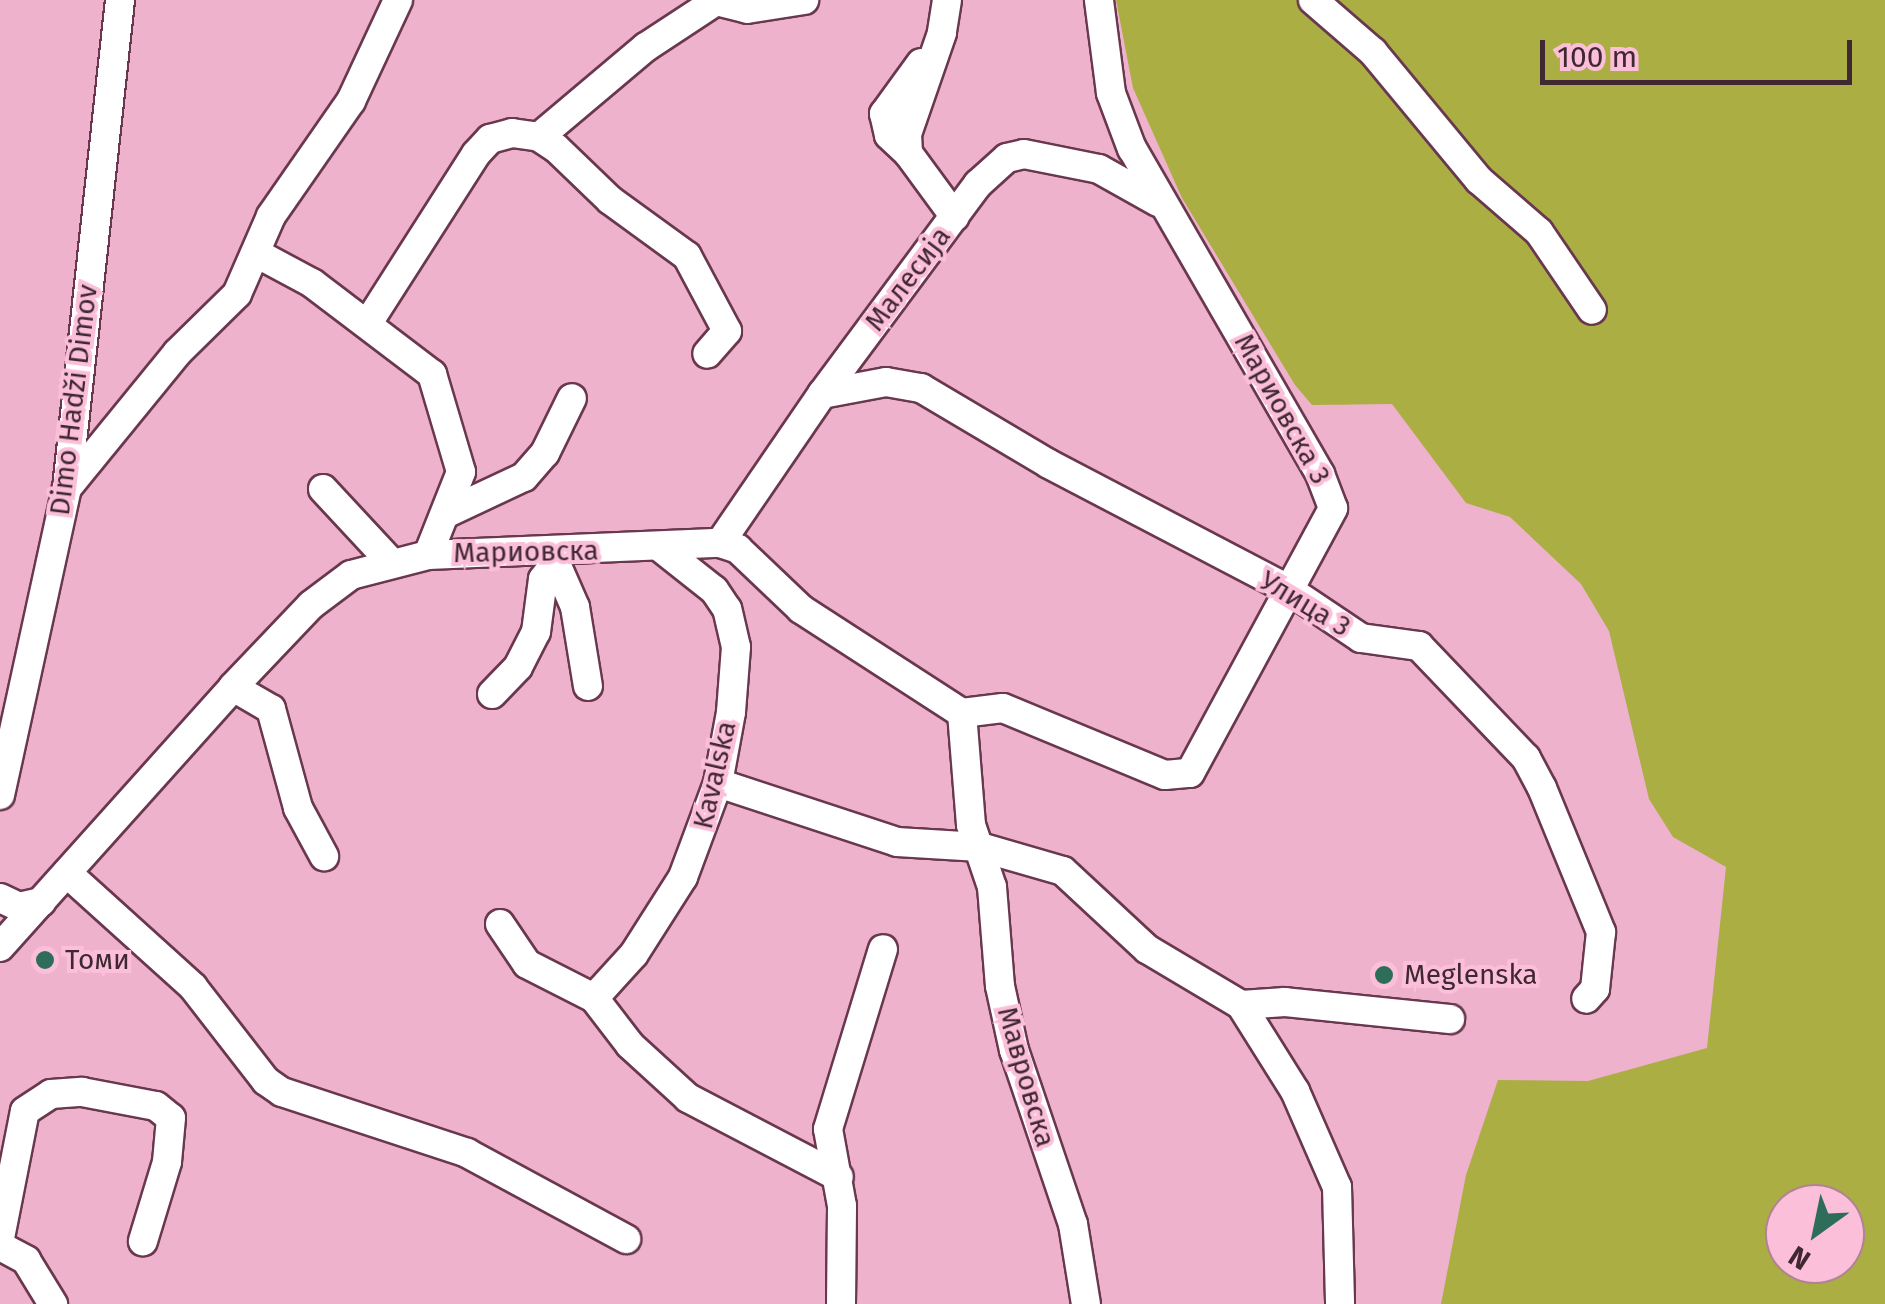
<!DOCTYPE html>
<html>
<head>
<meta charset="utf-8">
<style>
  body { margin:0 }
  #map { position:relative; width:1885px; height:1304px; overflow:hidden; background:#eeb2cc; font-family:"Fira Sans",sans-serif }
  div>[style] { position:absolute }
  .green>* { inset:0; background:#aaae43 }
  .roads { filter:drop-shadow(2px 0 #69384f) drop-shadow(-2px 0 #69384f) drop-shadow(0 2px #69384f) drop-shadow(0 -2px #69384f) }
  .minor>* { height:28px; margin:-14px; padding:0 14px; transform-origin:14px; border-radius:14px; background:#fff }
  .dots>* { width:28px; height:28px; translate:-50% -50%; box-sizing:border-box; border:5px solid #fcbfd9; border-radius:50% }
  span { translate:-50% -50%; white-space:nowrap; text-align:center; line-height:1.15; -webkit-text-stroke:8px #fcbfd9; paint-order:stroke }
  .street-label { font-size:28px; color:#3f2832 }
  .poi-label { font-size:28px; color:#3f2832 }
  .left { translate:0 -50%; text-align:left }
  .north { position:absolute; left:1765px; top:1184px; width:100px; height:100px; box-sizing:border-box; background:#fcbfd9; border:2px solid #b08396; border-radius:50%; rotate:213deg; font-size:28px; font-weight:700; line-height:40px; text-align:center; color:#3f2832 }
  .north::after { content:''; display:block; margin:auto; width:35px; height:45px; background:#2e6d5a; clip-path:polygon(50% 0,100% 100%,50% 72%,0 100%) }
  .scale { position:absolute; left:1540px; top:40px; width:312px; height:45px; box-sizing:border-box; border:5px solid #3f2832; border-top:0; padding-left:12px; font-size:30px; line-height:35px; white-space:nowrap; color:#3f2832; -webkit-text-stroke:8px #fcbfd9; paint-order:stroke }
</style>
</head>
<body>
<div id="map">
  <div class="green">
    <div style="clip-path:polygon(evenodd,1116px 0,1885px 0,1885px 1304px,1441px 1304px,1466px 1175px,1498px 1080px,1588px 1081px,1707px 1048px,1726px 867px,1673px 837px,1649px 799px,1609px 631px,1581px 584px,1510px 517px,1466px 503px,1392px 404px,1312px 405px,1295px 385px,1182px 198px,1133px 88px,1116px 0,1785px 1204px,1845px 1204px,1845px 1264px,1785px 1264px,1785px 1204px)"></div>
  </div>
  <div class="roads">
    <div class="minor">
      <div style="left:947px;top:0;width:33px;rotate:99deg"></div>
      <div style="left:942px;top:33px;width:107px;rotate:109.1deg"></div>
      <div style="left:907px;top:134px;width:19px;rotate:87deg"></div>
      <div style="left:908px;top:153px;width:79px;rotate:53.7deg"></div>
      <div style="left:1313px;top:0;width:79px;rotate:40.9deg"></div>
      <div style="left:1373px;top:52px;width:166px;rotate:50.4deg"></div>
      <div style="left:1479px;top:180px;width:79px;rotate:40.9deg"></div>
      <div style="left:1539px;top:232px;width:94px;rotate:55.8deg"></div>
      <div style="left:539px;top:137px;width:140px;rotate:-40.1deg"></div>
      <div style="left:646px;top:47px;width:84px;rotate:-33.3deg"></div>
      <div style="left:716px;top:1px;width:32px;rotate:14deg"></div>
      <div style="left:747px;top:9px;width:58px;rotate:-9deg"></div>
      <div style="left:908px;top:153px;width:26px;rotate:-137deg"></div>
      <div style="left:889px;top:135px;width:22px;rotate:-103deg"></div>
      <div style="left:884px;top:114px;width:63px;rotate:-54deg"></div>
      <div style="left:256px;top:253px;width:64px;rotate:28.2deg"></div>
      <div style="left:312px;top:283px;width:151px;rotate:37.2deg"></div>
      <div style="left:432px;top:374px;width:102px;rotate:73.5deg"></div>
      <div style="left:461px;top:472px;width:89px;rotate:111.7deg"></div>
      <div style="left:368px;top:323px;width:201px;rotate:-57.4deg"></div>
      <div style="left:476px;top:154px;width:21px;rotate:-47deg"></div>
      <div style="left:490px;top:139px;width:23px;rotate:-15deg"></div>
      <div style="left:512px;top:133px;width:27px;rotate:8deg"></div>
      <div style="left:539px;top:137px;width:20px;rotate:33deg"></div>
      <div style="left:556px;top:148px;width:75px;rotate:43.9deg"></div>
      <div style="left:610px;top:200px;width:95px;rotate:36deg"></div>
      <div style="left:687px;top:256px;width:85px;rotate:61.9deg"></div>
      <div style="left:727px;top:331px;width:30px;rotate:131deg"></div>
      <div style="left:822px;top:394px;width:65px;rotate:-10.6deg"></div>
      <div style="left:886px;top:382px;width:36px;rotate:10deg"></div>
      <div style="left:921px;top:388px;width:149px;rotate:30.7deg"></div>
      <div style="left:1049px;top:464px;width:270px;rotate:27.6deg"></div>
      <div style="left:1288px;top:589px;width:88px;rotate:33.9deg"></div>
      <div style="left:1361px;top:638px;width:59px;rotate:7.9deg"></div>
      <div style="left:1419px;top:646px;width:155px;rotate:46.3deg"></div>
      <div style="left:1526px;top:758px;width:34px;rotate:62deg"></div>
      <div style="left:1542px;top:788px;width:156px;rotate:67.7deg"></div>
      <div style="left:1601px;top:932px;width:57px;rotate:96deg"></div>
      <div style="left:1595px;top:989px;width:13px;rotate:132deg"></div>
      <div style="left:67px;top:488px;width:174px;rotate:-50.8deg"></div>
      <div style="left:177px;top:353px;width:84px;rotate:-44.5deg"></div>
      <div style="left:237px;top:294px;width:85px;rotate:-66.4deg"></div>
      <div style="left:271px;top:216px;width:140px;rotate:-55.2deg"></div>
      <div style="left:351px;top:101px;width:111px;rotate:-65deg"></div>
      <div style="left:323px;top:489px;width:98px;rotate:47.1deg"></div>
      <div style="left:447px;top:513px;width:85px;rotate:-25.1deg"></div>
      <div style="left:524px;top:477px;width:32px;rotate:-49deg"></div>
      <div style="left:545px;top:453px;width:61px;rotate:-63.9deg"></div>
      <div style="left:720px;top:543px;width:181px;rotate:-55.6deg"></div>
      <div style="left:822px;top:394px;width:262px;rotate:-53.4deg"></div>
      <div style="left:978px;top:184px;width:39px;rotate:-42deg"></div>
      <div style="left:1007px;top:158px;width:17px;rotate:-13deg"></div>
      <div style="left:1024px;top:154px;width:76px;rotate:11.3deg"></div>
      <div style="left:1099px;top:169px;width:68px;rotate:29.2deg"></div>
      <div style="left:551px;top:552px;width:60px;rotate:66.4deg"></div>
      <div style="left:575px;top:607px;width:80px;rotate:80.7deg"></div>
      <div style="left:233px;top:687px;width:44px;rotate:30.1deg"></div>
      <div style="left:271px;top:709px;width:103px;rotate:74.7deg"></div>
      <div style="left:298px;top:808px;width:55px;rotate:61.6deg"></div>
      <div style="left:492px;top:694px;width:37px;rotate:-46deg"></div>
      <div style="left:518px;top:667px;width:39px;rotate:-63deg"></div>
      <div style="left:536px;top:632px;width:53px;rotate:-82.5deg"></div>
      <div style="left:543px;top:579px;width:18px;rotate:-52deg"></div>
      <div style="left:962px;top:713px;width:41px;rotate:-7deg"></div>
      <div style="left:1003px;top:708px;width:175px;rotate:22.5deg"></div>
      <div style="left:1165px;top:775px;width:25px;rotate:-5deg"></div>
      <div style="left:1190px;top:773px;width:301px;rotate:-61.6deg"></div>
      <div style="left:1333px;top:508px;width:36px;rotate:-111deg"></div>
      <div style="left:1320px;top:474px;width:375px;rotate:-120deg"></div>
      <div style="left:1132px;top:149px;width:60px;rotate:-110.6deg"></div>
      <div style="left:1111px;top:93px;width:94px;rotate:-97.4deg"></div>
      <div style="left:718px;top:783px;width:188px;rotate:18.2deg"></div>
      <div style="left:897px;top:842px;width:83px;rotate:3.4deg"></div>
      <div style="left:980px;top:847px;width:86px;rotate:16.1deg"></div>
      <div style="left:1063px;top:871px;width:115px;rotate:42.9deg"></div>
      <div style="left:1147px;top:949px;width:109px;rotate:30.8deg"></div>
      <div style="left:1241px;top:1005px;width:102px;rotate:57.9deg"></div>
      <div style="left:1295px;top:1091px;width:105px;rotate:66.4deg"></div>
      <div style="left:1337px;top:1187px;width:116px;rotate:88.5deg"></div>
      <div style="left:0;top:795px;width:314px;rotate:-77.7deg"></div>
      <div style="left:67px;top:488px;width:491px;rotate:-83.8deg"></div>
      <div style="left:67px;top:873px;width:170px;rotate:42.1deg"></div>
      <div style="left:193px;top:987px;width:119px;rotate:52.2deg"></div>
      <div style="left:266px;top:1081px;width:19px;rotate:35deg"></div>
      <div style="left:282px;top:1092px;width:195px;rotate:18.2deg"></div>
      <div style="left:467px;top:1153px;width:181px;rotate:28.4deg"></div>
      <div style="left:0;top:898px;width:21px;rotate:25deg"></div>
      <div style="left:19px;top:907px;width:23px;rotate:-13deg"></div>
      <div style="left:500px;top:924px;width:48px;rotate:56deg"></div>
      <div style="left:527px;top:964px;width:75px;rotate:26.9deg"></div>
      <div style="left:594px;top:998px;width:59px;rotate:52.5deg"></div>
      <div style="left:630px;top:1045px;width:79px;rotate:42.4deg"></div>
      <div style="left:688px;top:1098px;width:170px;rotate:27.6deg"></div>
      <div style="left:0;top:947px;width:349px;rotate:-48.1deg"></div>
      <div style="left:233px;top:687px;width:113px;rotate:-46.4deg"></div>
      <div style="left:311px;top:605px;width:50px;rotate:-36.9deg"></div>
      <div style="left:351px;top:575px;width:80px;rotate:-14.6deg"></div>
      <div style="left:428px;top:555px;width:292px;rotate:-2.4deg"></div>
      <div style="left:720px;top:543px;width:19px;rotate:18deg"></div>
      <div style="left:738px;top:549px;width:87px;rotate:43.6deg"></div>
      <div style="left:801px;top:609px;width:192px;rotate:32.9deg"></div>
      <div style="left:962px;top:713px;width:112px;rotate:85.4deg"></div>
      <div style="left:971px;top:825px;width:65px;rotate:71.3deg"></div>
      <div style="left:992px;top:887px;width:99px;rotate:85.4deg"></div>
      <div style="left:1000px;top:986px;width:66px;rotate:77.7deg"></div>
      <div style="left:1014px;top:1050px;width:184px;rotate:71.3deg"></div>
      <div style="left:1073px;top:1224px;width:81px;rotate:80.8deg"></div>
      <div style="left:594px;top:998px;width:59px;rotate:-47.7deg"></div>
      <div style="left:634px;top:954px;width:91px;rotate:-57.5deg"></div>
      <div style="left:683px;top:877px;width:100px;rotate:-69.6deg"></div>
      <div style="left:718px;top:783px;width:72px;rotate:-79.6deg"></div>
      <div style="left:731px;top:712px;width:65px;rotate:-85.6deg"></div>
      <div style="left:736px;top:647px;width:39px;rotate:-103deg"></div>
      <div style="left:727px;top:609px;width:23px;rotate:-124deg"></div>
      <div style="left:714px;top:590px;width:66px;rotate:-141.7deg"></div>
      <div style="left:1241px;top:1005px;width:44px;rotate:-3.9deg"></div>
      <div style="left:1285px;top:1002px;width:166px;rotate:5.9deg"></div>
      <div style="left:0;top:1238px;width:129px;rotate:-78.9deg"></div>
      <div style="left:25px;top:1111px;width:31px;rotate:-33deg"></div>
      <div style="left:51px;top:1094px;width:31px;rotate:-4deg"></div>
      <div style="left:82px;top:1092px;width:75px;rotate:10.7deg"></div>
      <div style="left:156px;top:1106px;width:19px;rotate:39deg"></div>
      <div style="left:171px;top:1118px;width:44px;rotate:95.2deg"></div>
      <div style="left:167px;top:1162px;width:83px;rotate:106.9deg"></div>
      <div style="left:0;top:1246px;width:30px;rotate:28deg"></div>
      <div style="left:26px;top:1260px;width:52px;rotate:58.5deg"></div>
      <div style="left:841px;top:1304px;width:98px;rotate:-89.4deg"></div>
      <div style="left:842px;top:1206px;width:78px;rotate:-100.3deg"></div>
      <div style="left:828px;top:1129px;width:188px;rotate:-73deg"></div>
    </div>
  </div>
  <div class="dots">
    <div style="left:45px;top:960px;background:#2e6d5a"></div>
    <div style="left:1384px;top:975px;background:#2e6d5a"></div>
  </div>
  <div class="street-label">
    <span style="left:908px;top:279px;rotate:-53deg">Малесија</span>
    <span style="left:74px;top:400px;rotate:-83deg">Dimo Hadži Dimov</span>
    <span style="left:1282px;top:409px;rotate:61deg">Мариовска 3</span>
    <span style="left:526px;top:552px;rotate:-1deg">Мариовска</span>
    <span style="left:1305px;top:604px;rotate:31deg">Улица 3</span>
    <span style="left:715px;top:775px;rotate:-77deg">Kavalska</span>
    <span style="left:1026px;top:1077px;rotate:74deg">Мавровска</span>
  </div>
  <div class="poi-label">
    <span class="left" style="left:65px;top:960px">Томи</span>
    <span class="left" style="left:1404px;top:975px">Meglenska</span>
  </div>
  <div class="north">N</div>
  <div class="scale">100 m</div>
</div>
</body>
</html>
